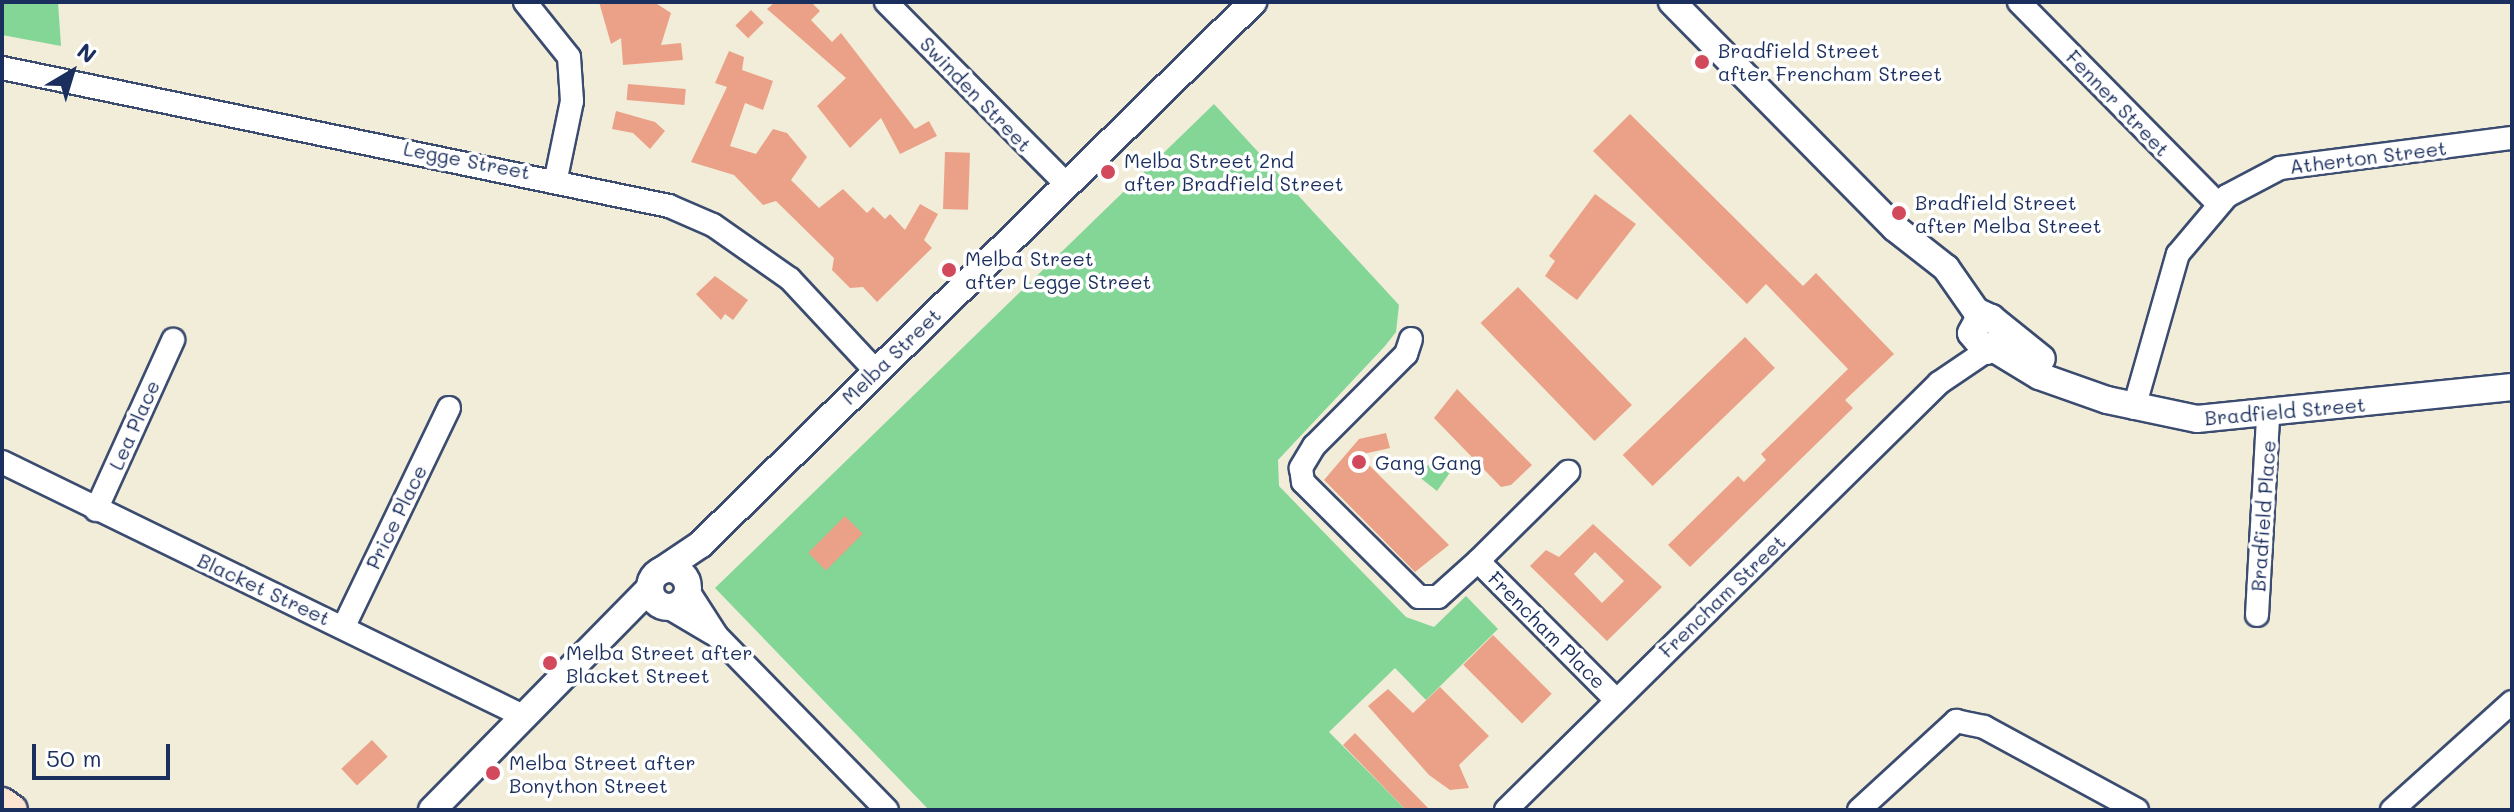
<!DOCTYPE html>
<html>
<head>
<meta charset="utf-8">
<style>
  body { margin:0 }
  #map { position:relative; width:2514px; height:812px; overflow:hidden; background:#f1edd8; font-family:Mali,sans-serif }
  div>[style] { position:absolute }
  .green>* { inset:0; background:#84d697 }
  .building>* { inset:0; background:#eba187; transform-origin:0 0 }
  .roads { filter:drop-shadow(2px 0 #3b4c70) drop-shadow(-2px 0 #3b4c70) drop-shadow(0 2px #3b4c70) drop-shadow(0 -2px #3b4c70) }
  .minor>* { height:22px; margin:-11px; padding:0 11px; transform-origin:11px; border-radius:11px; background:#fff }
  .tertiary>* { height:26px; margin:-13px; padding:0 13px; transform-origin:13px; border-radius:13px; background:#fff }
  .tertiary>.ring { margin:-13px; padding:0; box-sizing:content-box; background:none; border:26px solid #fff; border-radius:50% }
  .secondary>* { height:30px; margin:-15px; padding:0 15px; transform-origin:15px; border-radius:15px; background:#fde4d0 }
  .dots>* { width:22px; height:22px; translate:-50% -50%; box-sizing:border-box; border:4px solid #fff; border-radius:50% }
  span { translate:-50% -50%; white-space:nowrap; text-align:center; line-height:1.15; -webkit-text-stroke:7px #fff; paint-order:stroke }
  .poi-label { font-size:20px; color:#1b2f5e }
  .left { translate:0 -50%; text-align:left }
  .street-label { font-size:20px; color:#1b2f5e }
  .frame { position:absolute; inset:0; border:4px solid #1b2f5e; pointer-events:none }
  .north { position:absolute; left:32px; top:32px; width:80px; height:80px; -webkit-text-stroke:6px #fff; paint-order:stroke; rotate:38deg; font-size:22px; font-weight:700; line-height:32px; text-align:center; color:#1b2f5e }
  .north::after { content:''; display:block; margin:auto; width:28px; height:36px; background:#1b2f5e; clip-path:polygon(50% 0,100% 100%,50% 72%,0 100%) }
  .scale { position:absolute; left:32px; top:744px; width:138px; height:36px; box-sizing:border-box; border:4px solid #1b2f5e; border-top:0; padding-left:10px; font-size:24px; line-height:28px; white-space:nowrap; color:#1b2f5e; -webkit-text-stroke:6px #fff; paint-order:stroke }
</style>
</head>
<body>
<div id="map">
  <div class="green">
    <div style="clip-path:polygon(2px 2px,58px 2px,61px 46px,2px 35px)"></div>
    <div style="clip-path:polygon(1214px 104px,1399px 305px,1396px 332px,1385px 346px,1278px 460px,1279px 486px,1406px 617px,1434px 627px,1466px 596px,1498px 629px,1426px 700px,1395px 668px,1329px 732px,1406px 810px,929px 810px,715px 588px)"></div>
    <div style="clip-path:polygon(1435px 458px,1451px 471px,1437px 491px,1418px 476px)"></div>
  </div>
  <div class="building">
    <div style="clip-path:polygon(599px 2px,654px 2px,671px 13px,661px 45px,681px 43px,683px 60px,623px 65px,621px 38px,611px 44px)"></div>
    <div style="clip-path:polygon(775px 2px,811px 2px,820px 11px,811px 20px,832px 42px,841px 33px,915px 129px,929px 121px,937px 136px,900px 154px,881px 118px,850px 148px,817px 106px,846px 78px,767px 9px)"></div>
    <div style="left:751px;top:10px;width:18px;height:22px;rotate:45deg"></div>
    <div style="clip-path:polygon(729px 51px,744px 57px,742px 70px,773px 81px,763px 110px,745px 103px,730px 146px,756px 154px,773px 129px,787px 133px,807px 157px,791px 180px,819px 208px,843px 189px,867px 213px,873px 207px,885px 219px,890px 214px,905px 230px,920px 204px,938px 214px,924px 240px,932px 248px,877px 302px,863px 287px,850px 288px,832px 270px,834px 258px,776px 201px,763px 205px,734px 175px,691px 162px,727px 87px,715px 83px)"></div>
    <div style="left:628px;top:84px;width:58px;height:16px;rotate:5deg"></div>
    <div style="clip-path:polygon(616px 111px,655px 122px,665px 131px,650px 149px,633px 133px,612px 129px)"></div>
    <div style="clip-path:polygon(1630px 114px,1803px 286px,1816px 273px,1894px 354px,1845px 400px,1853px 408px,1690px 567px,1668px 545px,1738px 476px,1744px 482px,1766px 460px,1761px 454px,1848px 369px,1766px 284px,1747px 304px,1593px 151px)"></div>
    <div style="left:945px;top:152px;width:25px;height:57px;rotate:2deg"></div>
    <div style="clip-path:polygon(1595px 194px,1636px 224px,1577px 300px,1545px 276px,1555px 261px,1549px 256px)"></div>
    <div style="clip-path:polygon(715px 276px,748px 300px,733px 320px,725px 314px,721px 320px,696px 294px)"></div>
    <div style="left:1518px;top:287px;width:164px;height:52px;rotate:46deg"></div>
    <div style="left:1745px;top:337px;width:43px;height:170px;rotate:46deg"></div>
    <div style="clip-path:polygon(1457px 389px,1532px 465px,1511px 485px,1501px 487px,1434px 418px)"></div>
    <div style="clip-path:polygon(1386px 433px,1390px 448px,1359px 455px,1449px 545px,1415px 572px,1324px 480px,1359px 439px)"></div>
    <div style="left:845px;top:516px;width:25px;height:52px;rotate:45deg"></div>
    <div style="clip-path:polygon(evenodd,1593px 524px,1662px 587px,1607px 641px,1530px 566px,1546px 550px,1559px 557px,1593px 524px,1595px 552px,1624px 581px,1602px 603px,1574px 574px,1595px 552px)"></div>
    <div style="left:1493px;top:635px;width:83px;height:42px;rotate:45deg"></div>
    <div style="clip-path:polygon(1440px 687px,1489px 736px,1459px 765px,1469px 788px,1450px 790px,1429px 775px,1368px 706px,1388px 689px,1413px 713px)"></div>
    <div style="clip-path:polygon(1355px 733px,1388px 767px,1430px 810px,1406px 810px,1343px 745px)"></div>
    <div style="left:372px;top:740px;width:23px;height:42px;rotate:47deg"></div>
  </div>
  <div class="roads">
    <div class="minor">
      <div style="left:525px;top:2px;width:70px;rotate:51.3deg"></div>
      <div style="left:569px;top:57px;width:44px;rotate:86.1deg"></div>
      <div style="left:572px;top:101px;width:79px;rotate:101.7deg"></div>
      <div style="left:886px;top:2px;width:257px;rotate:45.3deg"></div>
      <div style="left:2019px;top:2px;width:282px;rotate:45.4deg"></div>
      <div style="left:2px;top:68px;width:681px;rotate:11.69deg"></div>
      <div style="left:669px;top:206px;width:48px;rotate:23.4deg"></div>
      <div style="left:713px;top:225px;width:94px;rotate:35deg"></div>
      <div style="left:790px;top:279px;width:125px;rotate:47deg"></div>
      <div style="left:1411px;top:339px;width:16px;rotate:108deg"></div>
      <div style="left:1406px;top:354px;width:130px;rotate:135deg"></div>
      <div style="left:1314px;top:446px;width:26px;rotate:121deg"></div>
      <div style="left:1301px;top:468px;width:14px;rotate:82deg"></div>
      <div style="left:1303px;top:482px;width:163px;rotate:44.8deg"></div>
      <div style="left:1419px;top:597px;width:19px"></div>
      <div style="left:1438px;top:597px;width:54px;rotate:-42deg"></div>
      <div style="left:1478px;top:561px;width:196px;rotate:45.2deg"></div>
      <div style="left:2134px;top:408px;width:160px;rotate:-74.1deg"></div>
      <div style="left:2178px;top:254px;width:76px;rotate:-49.8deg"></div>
      <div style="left:2227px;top:196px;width:60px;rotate:-27.8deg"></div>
      <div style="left:2280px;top:168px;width:234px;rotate:-7.4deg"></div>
      <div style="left:2px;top:462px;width:582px;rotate:25.99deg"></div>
      <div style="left:96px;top:510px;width:187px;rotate:-65.6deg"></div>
      <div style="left:1478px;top:561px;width:127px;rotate:-44.7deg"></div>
      <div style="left:688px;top:591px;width:54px;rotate:57.2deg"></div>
      <div style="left:717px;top:636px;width:243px;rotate:45.7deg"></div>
      <div style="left:668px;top:607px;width:51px;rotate:30.6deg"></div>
      <div style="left:2257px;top:615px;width:199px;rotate:-86.8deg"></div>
      <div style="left:344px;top:626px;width:242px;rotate:-64.3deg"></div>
      <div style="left:1506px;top:810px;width:608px;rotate:-44.6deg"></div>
      <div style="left:1939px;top:383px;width:57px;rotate:-34.2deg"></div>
      <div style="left:1859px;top:810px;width:132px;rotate:-42.5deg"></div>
      <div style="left:1956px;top:721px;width:29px;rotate:12deg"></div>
      <div style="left:1984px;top:727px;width:174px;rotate:28.5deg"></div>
      <div style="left:2392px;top:810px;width:161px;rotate:-42deg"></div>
    </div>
    <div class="tertiary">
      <div style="left:1672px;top:2px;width:317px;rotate:45.4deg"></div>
      <div style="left:1895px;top:228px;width:65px;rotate:38.1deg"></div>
      <div style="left:1946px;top:268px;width:52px;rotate:55.1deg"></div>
      <div style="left:1976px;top:311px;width:17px;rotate:25deg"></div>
      <div style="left:2004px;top:338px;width:22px;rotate:144deg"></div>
      <div style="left:1986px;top:351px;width:23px;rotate:-130deg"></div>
      <div style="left:1971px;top:333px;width:13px;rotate:-61deg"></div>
      <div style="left:1977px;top:322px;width:15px;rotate:-16deg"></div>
      <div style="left:1991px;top:318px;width:65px;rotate:38.8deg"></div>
      <div style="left:1996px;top:350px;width:50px;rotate:31.2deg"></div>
      <div style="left:2039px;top:376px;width:72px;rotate:19.4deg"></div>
      <div style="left:2107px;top:400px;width:92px;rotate:11.9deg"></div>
      <div style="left:2197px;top:419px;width:317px;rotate:-5.8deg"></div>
      <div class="ring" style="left:650px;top:569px;width:12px;height:12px"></div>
      <div style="left:661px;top:571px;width:48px;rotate:-34deg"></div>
      <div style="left:701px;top:544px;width:774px;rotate:-44.48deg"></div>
      <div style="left:432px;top:810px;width:311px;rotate:-45.5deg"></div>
    </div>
    <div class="secondary">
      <div style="left:2px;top:803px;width:12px;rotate:35deg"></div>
    </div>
  </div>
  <div class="dots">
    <div style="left:1702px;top:62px;background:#d1495b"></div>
    <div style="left:1108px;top:172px;background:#d1495b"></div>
    <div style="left:1899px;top:213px;background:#d1495b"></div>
    <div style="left:949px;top:270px;background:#d1495b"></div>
    <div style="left:1359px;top:462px;background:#d1495b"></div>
    <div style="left:550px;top:663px;background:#d1495b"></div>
    <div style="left:493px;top:773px;background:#d1495b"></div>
  </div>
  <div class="poi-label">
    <span class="left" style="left:1718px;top:62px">Bradfield Street<br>after Frencham Street</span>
    <span class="left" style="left:1124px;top:172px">Melba Street 2nd<br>after Bradfield Street</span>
    <span class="left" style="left:1915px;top:214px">Bradfield Street<br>after Melba Street</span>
    <span class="left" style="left:965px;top:270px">Melba Street<br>after Legge Street</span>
    <span class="left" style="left:1375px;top:462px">Gang Gang</span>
    <span class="left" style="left:566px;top:664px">Melba Street after<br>Blacket Street</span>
    <span class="left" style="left:509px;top:774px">Melba Street after<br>Bonython Street</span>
  </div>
  <div class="street-label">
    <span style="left:976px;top:94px;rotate:46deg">Swinden Street</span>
    <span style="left:2118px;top:103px;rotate:46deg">Fenner Street</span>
    <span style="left:2368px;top:157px;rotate:-7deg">Atherton Street</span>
    <span style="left:467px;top:160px;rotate:11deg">Legge Street</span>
    <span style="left:891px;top:356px;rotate:-44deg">Melba Street</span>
    <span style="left:2285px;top:411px;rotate:-5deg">Bradfield Street</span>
    <span style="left:134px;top:425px;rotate:-66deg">Lea Place</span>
    <span style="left:2263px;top:516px;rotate:-86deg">Bradfield Place</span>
    <span style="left:396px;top:517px;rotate:-64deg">Price Place</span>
    <span style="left:264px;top:589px;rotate:25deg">Blacket Street</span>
    <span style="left:1722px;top:596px;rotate:-44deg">Frencham Street</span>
    <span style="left:1547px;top:630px;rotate:45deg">Frencham Place</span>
  </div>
  <div class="frame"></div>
  <div class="north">N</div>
  <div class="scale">50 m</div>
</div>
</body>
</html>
